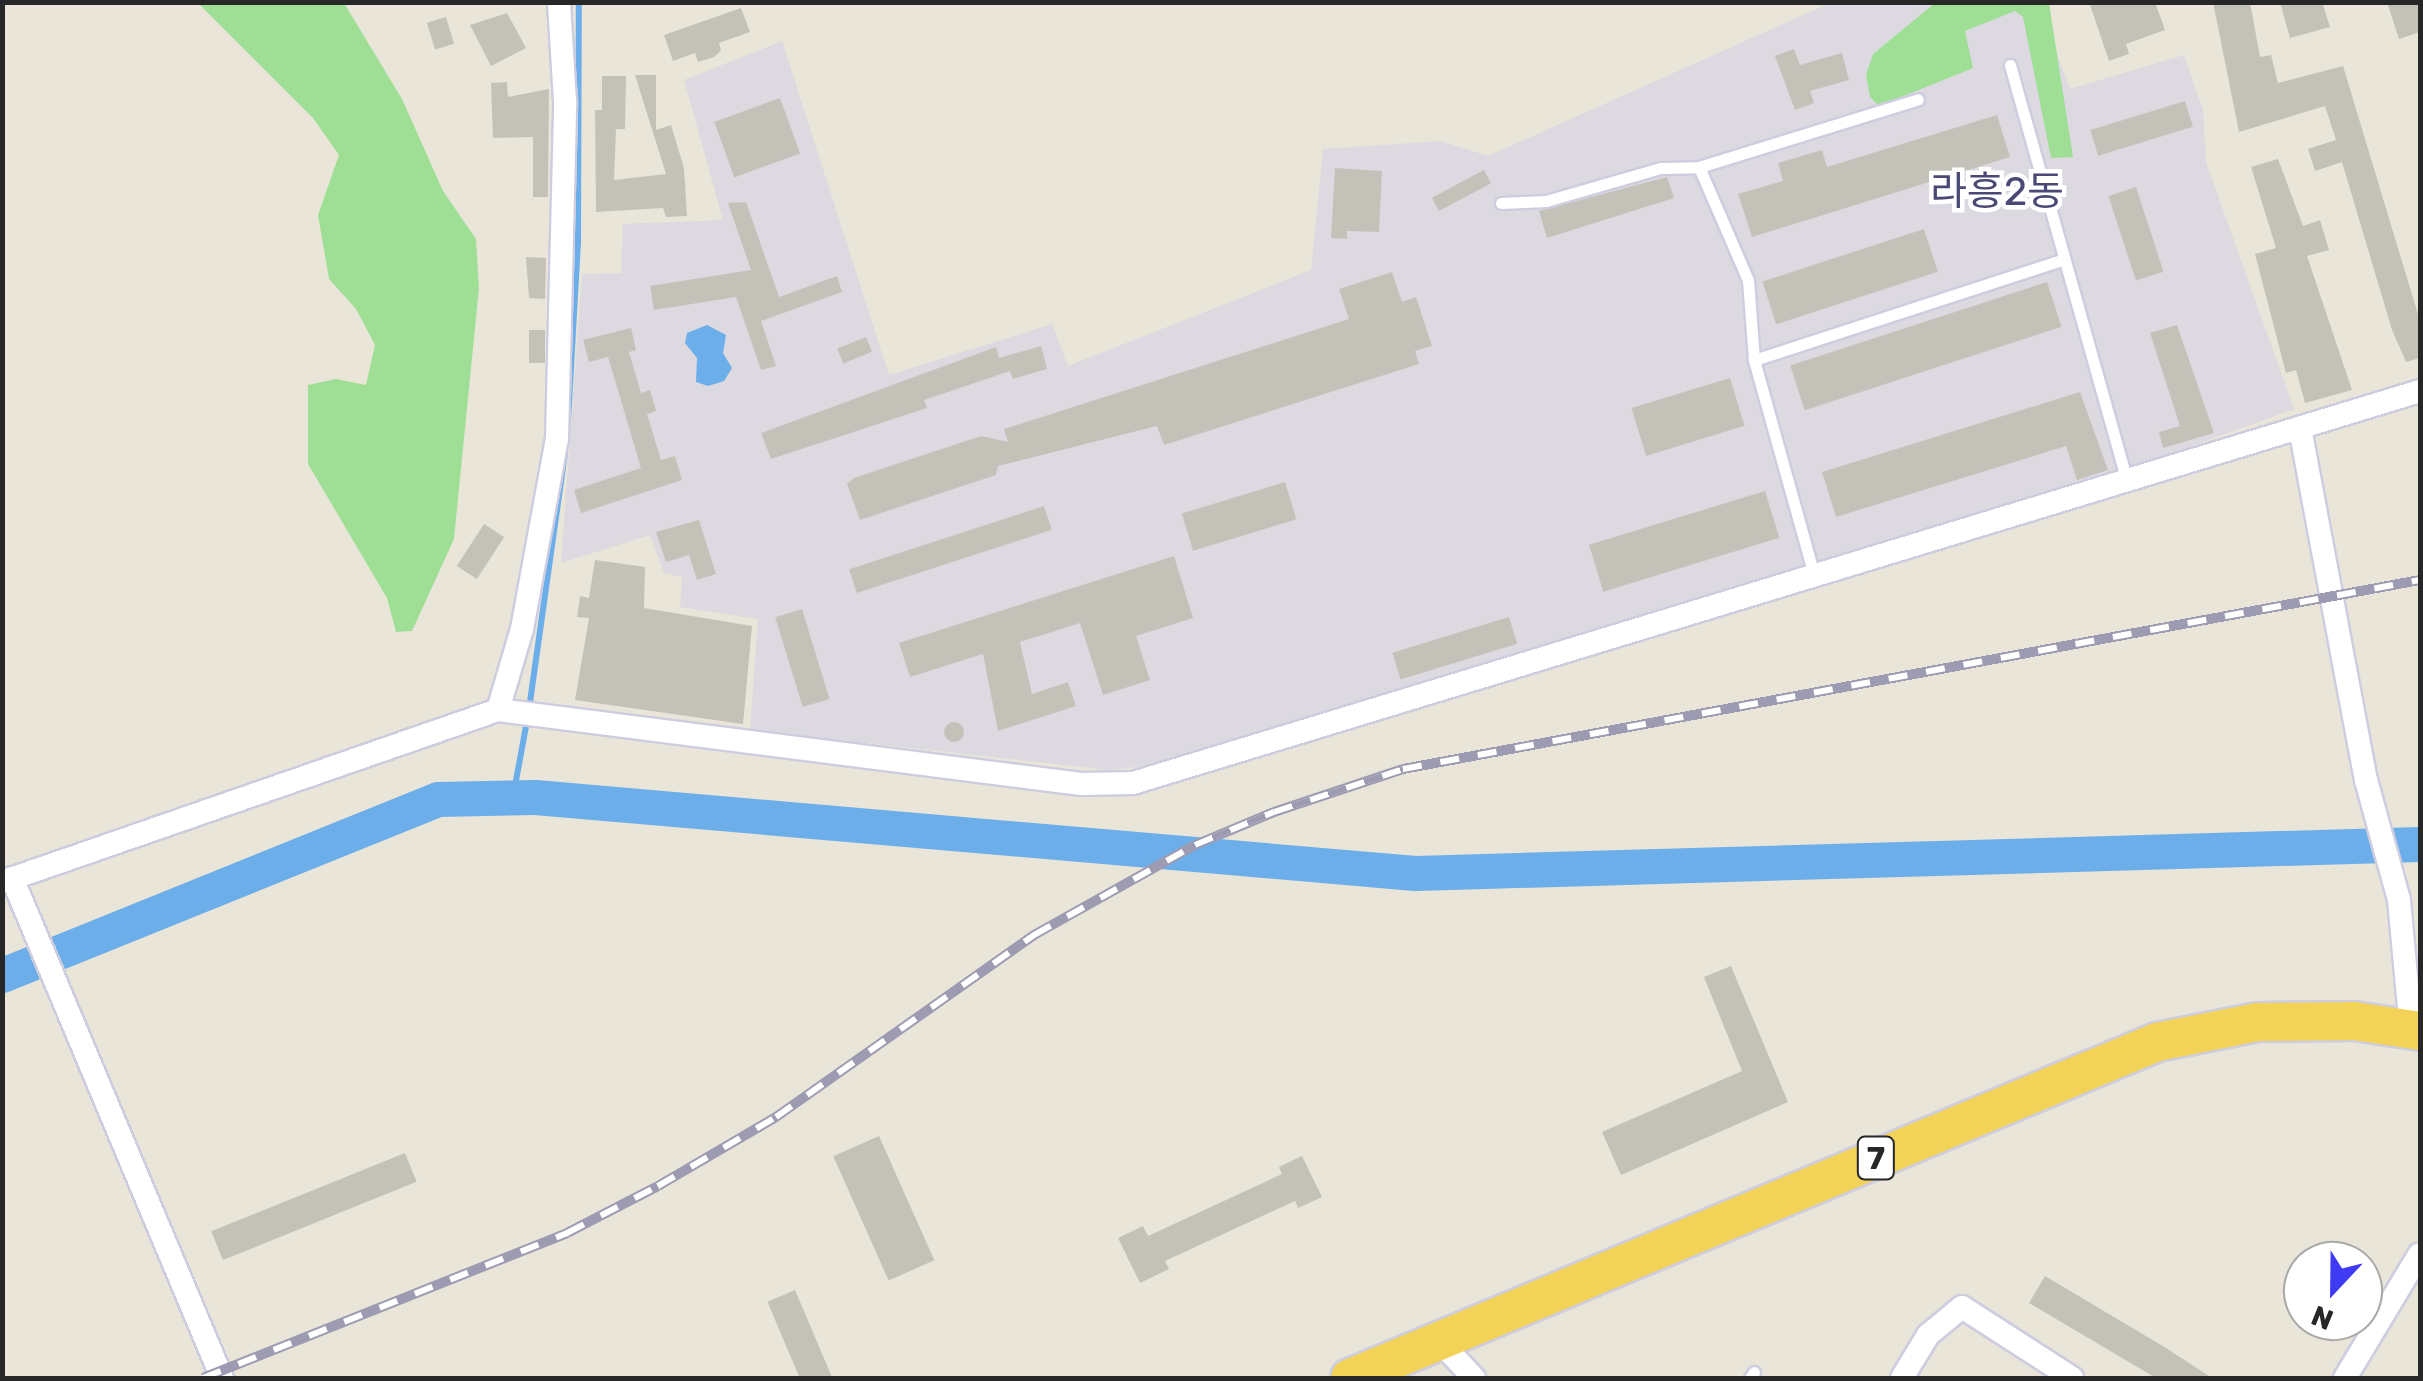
<!DOCTYPE html>
<html>
<head>
<meta charset="utf-8">
<style>
  body { margin:0 }
  #map { position:relative; width:2423px; height:1381px; overflow:hidden; background:#e9e5d8; font-family:Rubik,"Noto Sans KR",sans-serif }
  div>[style] { position:absolute }
  .industrial>* { inset:0; background:#ddd9e1 }
  .green>* { inset:0; background:#9fdf95 }
  .water>* { inset:0; background:#6caeea }
  .stream>* { height:6px; margin:-3px; padding:0 3px; transform-origin:3px; border-radius:3px; background:#6caeea }
  .river>* { height:35px; margin:-17.5px; padding:0 17.5px; transform-origin:17.5px; border-radius:17.5px; background:#6caeea }
  .building>* { inset:0; background:#c4c2b8; transform-origin:0 0 }
  .round { border-radius:50% }
  .roads { filter:drop-shadow(2px 0 #cecde0) drop-shadow(-2px 0 #cecde0) drop-shadow(0 2px #cecde0) drop-shadow(0 -2px #cecde0) }
  .service>* { height:11px; margin:-5.5px; padding:0 5.5px; transform-origin:5.5px; border-radius:5.5px; background:#fff }
  .minor>* { height:22px; margin:-11px; padding:0 11px; transform-origin:11px; border-radius:11px; background:#fff }
  .trunk>* { height:38px; margin:-19px; padding:0 19px; transform-origin:19px; border-radius:19px; background:#f2d357 }
  .rail>* { height:10px; margin-top:-5px; transform-origin:0; background:repeating-linear-gradient(90deg,#fff 0 19px,#9d9bb1 0 38px); box-sizing:border-box; border-block:2px solid #9d9bb1 }
  span { translate:-50% -50%; white-space:nowrap; text-align:center; line-height:1.15; -webkit-text-stroke:9px #fff; paint-order:stroke }
  .shield-label span { padding:2px 8px; background:#fff; border:2px solid; border-radius:8px; -webkit-text-stroke-width:0 }
  .shield-label { font-size:32px; color:#272727; font-weight:700 }
  .quarter-label { font-size:40px; color:#4a4975 }
  .frame { position:absolute; inset:0; border:5px solid #272727; pointer-events:none }
  .north { position:absolute; left:2283px; top:1241px; width:100px; height:100px; box-sizing:border-box; background:#fff; border:2px solid #a9a9a9; border-radius:50%; rotate:202deg; font-size:28px; font-weight:700; line-height:40px; text-align:center; color:#272727 }
  .north::after { content:''; display:block; margin:auto; width:35px; height:45px; background:#3f3af4; clip-path:polygon(50% 0,100% 100%,50% 72%,0 100%) }
</style>
</head>
<body>
<div id="map">
  <div class="industrial">
    <div style="clip-path:polygon(1830px 3px,2038px 3px,2070px 89px,2184px 55px,2203px 110px,2206px 162px,2294px 409px,2076px 488px,1157px 765px,1108px 770px,750px 730px,758px 619px,680px 607px,682px 577px,664px 573px,650px 535px,561px 563px,582px 274px,621px 273px,623px 224px,723px 220px,684px 80px,782px 41px,889px 375px,1052px 324px,1068px 366px,1311px 270px,1323px 149px,1441px 141px,1488px 156px)"></div>
  </div>
  <div class="green">
    <div style="clip-path:polygon(198px 3px,344px 3px,402px 99px,443px 191px,476px 239px,479px 288px,454px 539px,412px 631px,396px 632px,387px 598px,308px 464px,308px 385px,336px 379px,366px 385px,375px 345px,356px 309px,329px 279px,318px 215px,339px 155px,313px 118px)"></div>
    <div style="clip-path:polygon(1935px 3px,2049px 3px,2073px 157px,2051px 158px,2023px 17px,2015px 11px,1965px 31px,1973px 68px,1879px 106px,1870px 97px,1866px 75px,1873px 54px)"></div>
  </div>
  <div class="water">
    <div style="clip-path:polygon(707px 325px,726px 335px,723px 353px,732px 368px,724px 381px,708px 386px,696px 382px,697px 358px,685px 343px,687px 333px)"></div>
  </div>
  <div class="stream">
    <div style="left:568px;top:421px;width:177px;rotate:-86.8deg"></div>
    <div style="left:578px;top:244px;width:242px;rotate:-89.8deg"></div>
    <div style="left:530px;top:702px;width:251px;rotate:-82deg"></div>
    <div style="left:513px;top:797px;width:77px;rotate:-79.6deg"></div>
  </div>
  <div class="river">
    <div style="left:2px;top:975px;width:470px;rotate:-22deg"></div>
    <div style="left:438px;top:799px;width:97px;rotate:-1.2deg"></div>
    <div style="left:535px;top:797px;width:883px;rotate:4.94deg"></div>
    <div style="left:1415px;top:873px;width:1005px;rotate:-1.65deg"></div>
  </div>
  <div class="building">
    <div style="clip-path:polygon(2089px 2px,2155px 2px,2165px 30px,2126px 44px,2129px 54px,2109px 61px)"></div>
    <div style="clip-path:polygon(2213px 2px,2250px 2px,2260px 57px,2271px 55px,2278px 83px,2343px 66px,2420px 321px,2420px 358px,2406px 362px,2392px 330px,2342px 162px,2315px 171px,2308px 149px,2336px 140px,2325px 106px,2239px 132px)"></div>
    <div style="clip-path:polygon(2280px 2px,2322px 2px,2330px 27px,2290px 38px)"></div>
    <div style="clip-path:polygon(2387px 2px,2420px 2px,2420px 32px,2399px 39px)"></div>
    <div style="clip-path:polygon(741px 8px,750px 32px,719px 43px,721px 51px,714px 57px,698px 62px,695px 53px,673px 61px,664px 35px)"></div>
    <div style="clip-path:polygon(507px 13px,526px 48px,491px 66px,470px 25px)"></div>
    <div style="left:446px;top:17px;width:28px;height:20px;rotate:73deg"></div>
    <div style="clip-path:polygon(1794px 49px,1800px 65px,1842px 53px,1849px 80px,1810px 91px,1814px 103px,1795px 110px,1775px 56px)"></div>
    <div style="clip-path:polygon(635px 75px,656px 75px,656px 130px,671px 125px,684px 168px,687px 216px,666px 217px,663px 208px,596px 212px,595px 110px,602px 110px,602px 76px,626px 76px,625px 129px,616px 129px,614px 180px,666px 174px)"></div>
    <div style="clip-path:polygon(507px 82px,508px 97px,549px 89px,548px 197px,533px 197px,533px 137px,493px 138px,491px 83px)"></div>
    <div style="left:780px;top:98px;width:59px;height:70px;rotate:70deg"></div>
    <div style="left:2185px;top:101px;width:27px;height:99px;rotate:73deg"></div>
    <div style="clip-path:polygon(1997px 115px,2010px 157px,1752px 237px,1738px 194px,1783px 181px,1778px 163px,1822px 150px,1827px 167px)"></div>
    <div style="clip-path:polygon(2278px 159px,2303px 226px,2320px 220px,2329px 250px,2307px 256px,2352px 390px,2305px 403px,2296px 370px,2286px 373px,2255px 254px,2276px 248px,2251px 167px)"></div>
    <div style="clip-path:polygon(1335px 168px,1382px 171px,1379px 232px,1347px 231px,1347px 239px,1331px 238px)"></div>
    <div style="left:1484px;top:170px;width:15px;height:59px;rotate:62deg"></div>
    <div style="clip-path:polygon(1667px 177px,1674px 198px,1547px 238px,1539px 211px)"></div>
    <div style="left:2136px;top:187px;width:89px;height:29px;rotate:72deg"></div>
    <div style="clip-path:polygon(746px 202px,779px 297px,837px 276px,842px 292px,761px 321px,776px 366px,761px 370px,736px 297px,654px 310px,650px 286px,751px 270px,728px 203px)"></div>
    <div style="left:1924px;top:229px;width:45px;height:170px;rotate:72deg"></div>
    <div style="clip-path:polygon(526px 257px,546px 258px,545px 299px,529px 298px)"></div>
    <div style="clip-path:polygon(1392px 272px,1402px 302px,1416px 297px,1432px 346px,1415px 351px,1419px 364px,1164px 445px,1157px 426px,998px 466px,996px 475px,860px 520px,847px 484px,854px 478px,981px 436px,1008px 442px,1004px 429px,1349px 319px,1339px 289px)"></div>
    <div style="left:2047px;top:282px;width:47px;height:270px;rotate:72deg"></div>
    <div style="clip-path:polygon(2177px 325px,2214px 433px,2163px 448px,2159px 432px,2180px 426px,2150px 333px)"></div>
    <div style="clip-path:polygon(631px 328px,636px 350px,629px 352px,641px 393px,650px 390px,656px 411px,647px 414px,661px 460px,675px 456px,682px 480px,581px 513px,574px 490px,641px 468px,608px 357px,589px 362px,583px 340px)"></div>
    <div style="left:529px;top:330px;width:16px;height:33px"></div>
    <div style="left:866px;top:337px;width:16px;height:31px;rotate:68deg"></div>
    <div style="clip-path:polygon(1041px 346px,1047px 369px,1013px 379px,1010px 371px,924px 400px,927px 408px,771px 459px,761px 433px,996px 347px,999px 358px)"></div>
    <div style="left:1730px;top:378px;width:50px;height:103px;rotate:73deg"></div>
    <div style="clip-path:polygon(2080px 392px,2108px 470px,2077px 480px,2066px 446px,1836px 517px,1822px 472px)"></div>
    <div style="left:1285px;top:482px;width:39px;height:108px;rotate:73deg"></div>
    <div style="left:1765px;top:491px;width:49px;height:184px;rotate:73deg"></div>
    <div style="left:1044px;top:506px;width:25px;height:205px;rotate:72deg"></div>
    <div style="clip-path:polygon(699px 520px,716px 574px,697px 580px,689px 555px,666px 562px,656px 532px)"></div>
    <div style="left:484px;top:524px;width:24px;height:50px;rotate:33deg"></div>
    <div style="clip-path:polygon(1174px 556px,1193px 618px,1136px 636px,1150px 680px,1103px 695px,1080px 623px,1020px 642px,1032px 694px,1068px 682px,1076px 706px,998px 731px,983px 654px,910px 677px,899px 643px)"></div>
    <div style="clip-path:polygon(595px 560px,645px 567px,644px 608px,752px 626px,743px 724px,575px 700px,589px 618px,577px 617px,580px 596px,589px 598px)"></div>
    <div style="left:802px;top:609px;width:94px;height:28px;rotate:73deg"></div>
    <div style="left:1509px;top:617px;width:28px;height:122px;rotate:73deg"></div>
    <div class="round" style="left:944px;top:722px;width:20px;height:20px"></div>
    <div style="clip-path:polygon(1731px 966px,1788px 1102px,1621px 1175px,1602px 1132px,1742px 1071px,1704px 977px)"></div>
    <div style="left:879px;top:1136px;width:136px;height:50px;rotate:66deg"></div>
    <div style="left:405px;top:1153px;width:31px;height:209px;rotate:68deg"></div>
    <div style="clip-path:polygon(1302px 1156px,1322px 1197px,1298px 1208px,1295px 1201px,1165px 1261px,1169px 1269px,1140px 1283px,1118px 1238px,1143px 1226px,1148px 1236px,1282px 1174px,1279px 1167px)"></div>
    <div style="clip-path:polygon(2045px 1276px,2166px 1348px,2212px 1378px,2156px 1378px,2029px 1303px)"></div>
    <div style="left:795px;top:1290px;width:95px;height:30px;rotate:67deg"></div>
  </div>
  <div class="roads">
    <div class="service">
      <div style="left:2010px;top:65px;width:429px;rotate:74.3deg"></div>
      <div style="left:1699px;top:167px;width:123px;rotate:66.6deg"></div>
      <div style="left:1748px;top:280px;width:80px;rotate:85.7deg"></div>
      <div style="left:1754px;top:360px;width:226px;rotate:74.4deg"></div>
      <div style="left:1501px;top:203px;width:45px;rotate:-2.5deg"></div>
      <div style="left:1546px;top:201px;width:119px;rotate:-16.1deg"></div>
      <div style="left:1660px;top:168px;width:39px;rotate:-1deg"></div>
      <div style="left:1699px;top:167px;width:229px;rotate:-17.2deg"></div>
      <div style="left:1754px;top:360px;width:326px;rotate:-18deg"></div>
      <div style="left:1750px;top:1378px;width:7px;rotate:-56deg"></div>
    </div>
    <div class="minor">
      <div style="left:2300px;top:428px;width:358px;rotate:79.4deg"></div>
      <div style="left:2366px;top:780px;width:124px;rotate:74.6deg"></div>
      <div style="left:2399px;top:900px;width:130px;rotate:84.7deg"></div>
      <div style="left:498px;top:710px;width:84px;rotate:-73.5deg"></div>
      <div style="left:522px;top:629px;width:193px;rotate:-79.6deg"></div>
      <div style="left:557px;top:439px;width:338px;rotate:-88.6deg"></div>
      <div style="left:565px;top:101px;width:99px;rotate:-93.5deg"></div>
      <div style="left:12px;top:878px;width:542px;rotate:67.22deg"></div>
      <div style="left:2px;top:882px;width:525px;rotate:-19.13deg"></div>
      <div style="left:498px;top:710px;width:588px;rotate:7.23deg"></div>
      <div style="left:1081px;top:784px;width:52px;rotate:-1.1deg"></div>
      <div style="left:1133px;top:783px;width:1345px;rotate:-16.94deg"></div>
      <div style="left:1441px;top:1343px;width:48px;rotate:46.7deg"></div>
      <div style="left:1902px;top:1378px;width:50px;rotate:-58.8deg"></div>
      <div style="left:1928px;top:1335px;width:44px;rotate:-39.5deg"></div>
      <div style="left:1962px;top:1307px;width:131px;rotate:32.8deg"></div>
      <div style="left:2345px;top:1378px;width:144px;rotate:-59deg"></div>
    </div>
    <div class="trunk">
      <div style="left:1350px;top:1378px;width:874px;rotate:-22.6deg"></div>
      <div style="left:2157px;top:1042px;width:102px;rotate:-11.3deg"></div>
      <div style="left:2257px;top:1022px;width:97px;rotate:-0.6deg"></div>
      <div style="left:2354px;top:1021px;width:67px;rotate:8.6deg"></div>
    </div>
  </div>
  <div class="rail">
    <div style="left:203px;top:1378px;width:392px;rotate:-21.7deg"></div>
    <div style="left:567px;top:1233px;width:102px;rotate:-27.3deg"></div>
    <div style="left:658px;top:1186px;width:137px;rotate:-30.3deg"></div>
    <div style="left:776px;top:1117px;width:316px;rotate:-35.2deg"></div>
    <div style="left:1034px;top:935px;width:184px;rotate:-29.2deg"></div>
    <div style="left:1195px;top:845px;width:86px;rotate:-22.7deg"></div>
    <div style="left:1274px;top:812px;width:136px;rotate:-18.4deg"></div>
    <div style="left:1403px;top:769px;width:1034px;rotate:-10.53deg"></div>
  </div>
  <div class="shield-label">
    <span style="left:1876px;top:1158px">7</span>
  </div>
  <div class="quarter-label">
    <span style="left:1997px;top:192px">라흥2동</span>
  </div>
  <div class="frame"></div>
  <div class="north">N</div>
</div>
</body>
</html>
